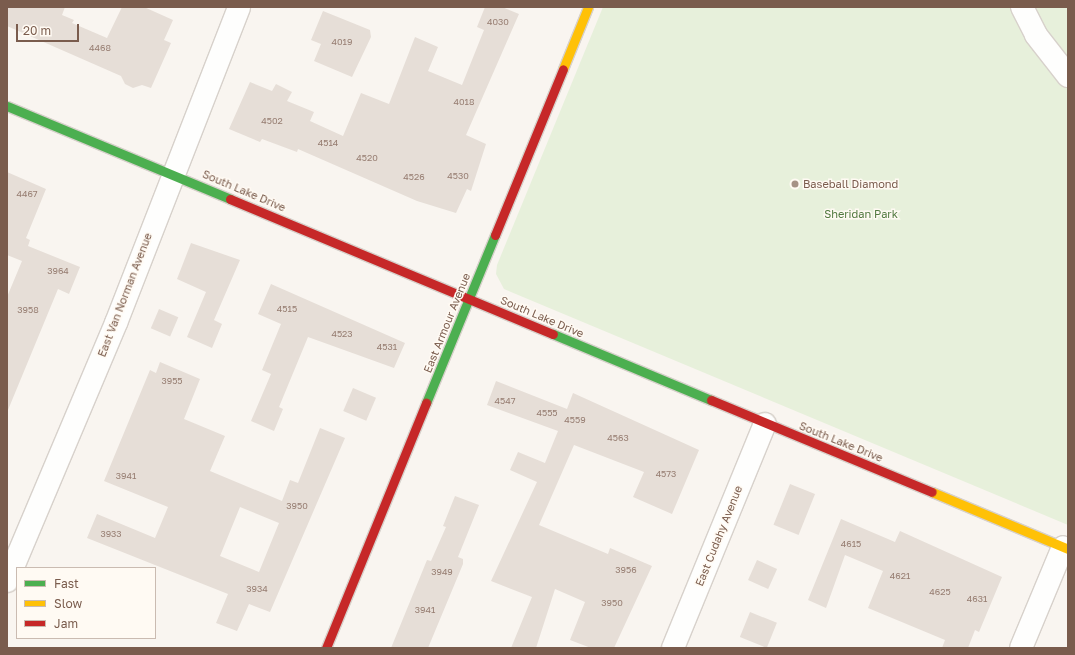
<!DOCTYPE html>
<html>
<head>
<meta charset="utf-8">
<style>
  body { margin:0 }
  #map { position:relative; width:1075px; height:655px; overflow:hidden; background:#f9f5f0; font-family:"Golos Text",sans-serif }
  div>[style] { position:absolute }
  .green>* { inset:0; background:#e7f0db }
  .building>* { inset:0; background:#e6ded7; transform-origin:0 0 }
  .roads { filter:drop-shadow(1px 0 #d7d1cb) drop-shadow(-1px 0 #d7d1cb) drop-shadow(0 1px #d7d1cb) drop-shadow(0 -1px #d7d1cb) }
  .street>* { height:22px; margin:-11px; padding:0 11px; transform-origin:11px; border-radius:11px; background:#fefefd }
  .fast>* { height:9px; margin:-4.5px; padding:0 4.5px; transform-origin:4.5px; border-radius:4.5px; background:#4caf50 }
  .slow>* { height:9px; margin:-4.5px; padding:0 4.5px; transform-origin:4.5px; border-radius:4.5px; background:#ffc107 }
  .jam>* { height:9px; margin:-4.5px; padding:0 4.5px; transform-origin:4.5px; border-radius:4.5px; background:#c62828 }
  .dots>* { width:11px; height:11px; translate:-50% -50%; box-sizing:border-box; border:2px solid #fffaf3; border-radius:50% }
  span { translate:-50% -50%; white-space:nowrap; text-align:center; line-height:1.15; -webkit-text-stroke:3px #fffaf3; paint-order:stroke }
  .number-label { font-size:9px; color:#977e72 }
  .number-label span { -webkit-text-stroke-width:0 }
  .poi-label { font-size:11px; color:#7a5c4d }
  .left { translate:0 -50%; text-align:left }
  .street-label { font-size:11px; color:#7a5c4d }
  .park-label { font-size:11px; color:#537a41 }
  .frame { position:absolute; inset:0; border:8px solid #7a5c4d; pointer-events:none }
  .legend { position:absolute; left:16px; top:567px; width:140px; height:72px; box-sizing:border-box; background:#fffaf3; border:1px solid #cabbb1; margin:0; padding:5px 7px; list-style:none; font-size:12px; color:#7a5c4d }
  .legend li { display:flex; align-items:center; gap:8px; height:20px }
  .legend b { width:20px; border:1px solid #cabbb1 }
  .scale { position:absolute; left:16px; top:24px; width:63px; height:18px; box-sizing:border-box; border:2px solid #7a5c4d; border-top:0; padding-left:5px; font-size:12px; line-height:14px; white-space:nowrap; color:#7a5c4d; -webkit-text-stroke:3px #fffaf3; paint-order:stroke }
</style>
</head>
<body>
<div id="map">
  <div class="green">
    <div style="clip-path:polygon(603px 7px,1068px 7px,1068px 525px,504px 289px,496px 274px,497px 265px)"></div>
  </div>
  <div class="building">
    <div style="clip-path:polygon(7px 7px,65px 7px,62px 15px,74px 20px,72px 23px,107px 38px,122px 7px,144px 7px,173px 20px,164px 40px,171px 43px,151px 88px,142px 85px,133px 88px,125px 84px,121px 76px,7px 26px)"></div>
    <div style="clip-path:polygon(485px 7px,502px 7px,519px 14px,466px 135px,486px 144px,471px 191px,467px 189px,456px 213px,417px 201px,298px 149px,297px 152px,262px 139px,260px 142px,229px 129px,250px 82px,272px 91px,276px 84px,292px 92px,287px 101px,314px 112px,310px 121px,343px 136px,361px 93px,389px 104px,415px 37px,438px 47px,428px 71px,462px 85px,484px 30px,477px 27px)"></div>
    <div style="clip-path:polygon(323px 11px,370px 30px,371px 37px,352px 77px,314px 61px,321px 44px,311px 40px)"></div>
    <div style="clip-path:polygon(7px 172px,46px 189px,26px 238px,30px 240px,28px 246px,80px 267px,69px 294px,58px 289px,8px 410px,7px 297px,22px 261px,7px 255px)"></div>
    <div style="clip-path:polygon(191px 243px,240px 260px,214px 320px,222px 324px,212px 348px,187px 337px,206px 292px,177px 279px)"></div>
    <div style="clip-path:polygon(271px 284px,405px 343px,394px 368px,308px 337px,279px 407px,283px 409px,274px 431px,251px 421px,271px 374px,262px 370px,281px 324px,258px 314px)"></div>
    <div style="left:159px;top:309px;width:21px;height:21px;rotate:23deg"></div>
    <div style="clip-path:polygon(evenodd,160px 362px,200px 379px,184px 419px,225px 436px,210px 471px,282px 501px,290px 480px,298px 483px,320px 428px,345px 438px,270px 612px,249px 604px,237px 631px,216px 623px,228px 594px,87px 538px,97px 514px,155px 538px,168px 507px,104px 481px,150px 370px,156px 373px,160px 362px,240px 507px,279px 523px,259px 572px,220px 556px,240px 507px)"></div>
    <div style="clip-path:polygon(496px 381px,567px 409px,573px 393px,699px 450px,672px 514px,633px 497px,644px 472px,574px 445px,539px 525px,608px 554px,610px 548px,652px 566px,614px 648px,591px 648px,570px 640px,585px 602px,555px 589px,536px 648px,511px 648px,532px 597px,491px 581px,537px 482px,510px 470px,518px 452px,545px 463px,558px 431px,487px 405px)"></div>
    <div style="left:353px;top:388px;width:25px;height:25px;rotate:23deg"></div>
    <div style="left:790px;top:484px;width:27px;height:44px;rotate:22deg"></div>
    <div style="clip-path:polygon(455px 496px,479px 505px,458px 557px,463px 559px,463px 564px,428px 648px,391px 648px,427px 560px,431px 561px,446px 527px,443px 526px)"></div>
    <div style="clip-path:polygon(841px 519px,895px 542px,900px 531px,1002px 577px,979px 632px,975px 630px,968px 648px,942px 648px,945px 640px,868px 608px,883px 571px,845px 555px,826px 608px,808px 600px)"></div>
    <div style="left:757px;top:560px;width:22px;height:22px;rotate:24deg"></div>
    <div style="left:750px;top:612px;width:29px;height:27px;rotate:22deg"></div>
  </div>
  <div class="roads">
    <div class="street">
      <div style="left:1022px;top:7px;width:31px;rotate:63deg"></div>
      <div style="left:1036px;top:35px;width:52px;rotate:52deg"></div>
      <div style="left:7px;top:581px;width:280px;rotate:-67.1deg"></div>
      <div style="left:116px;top:323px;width:339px;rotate:-68.7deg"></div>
      <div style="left:673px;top:648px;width:242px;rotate:-67.7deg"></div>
      <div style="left:1021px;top:648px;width:109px;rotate:-67.4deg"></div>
    </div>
    <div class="fast">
      <div style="left:7px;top:106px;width:242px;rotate:22.6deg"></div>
      <div style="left:553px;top:334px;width:171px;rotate:22.7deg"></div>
      <div style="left:426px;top:403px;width:182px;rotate:-67.7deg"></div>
    </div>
    <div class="slow">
      <div style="left:563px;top:69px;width:67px;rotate:-68deg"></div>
      <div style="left:932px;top:492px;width:147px;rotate:22.7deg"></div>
    </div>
    <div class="jam">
      <div style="left:230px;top:199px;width:350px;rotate:22.7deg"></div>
      <div style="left:495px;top:235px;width:179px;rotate:-67.7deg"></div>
      <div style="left:711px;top:400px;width:239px;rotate:22.6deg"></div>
      <div style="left:326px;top:648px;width:265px;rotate:-67.8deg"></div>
    </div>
  </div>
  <div class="dots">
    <div style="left:795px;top:184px;background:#a69286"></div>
  </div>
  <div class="number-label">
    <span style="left:498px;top:22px">4030</span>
    <span style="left:342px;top:42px">4019</span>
    <span style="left:100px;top:48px">4468</span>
    <span style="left:464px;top:102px">4018</span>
    <span style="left:272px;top:121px">4502</span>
    <span style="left:328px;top:143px">4514</span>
    <span style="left:367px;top:158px">4520</span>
    <span style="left:458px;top:176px">4530</span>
    <span style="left:414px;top:177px">4526</span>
    <span style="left:27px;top:194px">4467</span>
    <span style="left:58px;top:271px">3964</span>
    <span style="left:287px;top:309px">4515</span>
    <span style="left:28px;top:310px">3958</span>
    <span style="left:342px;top:334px">4523</span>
    <span style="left:387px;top:347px">4531</span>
    <span style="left:172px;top:381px">3955</span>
    <span style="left:505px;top:401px">4547</span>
    <span style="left:547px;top:413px">4555</span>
    <span style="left:575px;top:420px">4559</span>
    <span style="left:618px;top:438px">4563</span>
    <span style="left:666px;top:474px">4573</span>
    <span style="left:126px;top:476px">3941</span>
    <span style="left:297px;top:506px">3950</span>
    <span style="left:111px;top:534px">3933</span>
    <span style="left:851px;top:544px">4615</span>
    <span style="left:626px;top:570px">3956</span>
    <span style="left:442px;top:572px">3949</span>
    <span style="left:900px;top:576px">4621</span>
    <span style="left:257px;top:589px">3934</span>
    <span style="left:940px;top:592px">4625</span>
    <span style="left:977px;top:599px">4631</span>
    <span style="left:612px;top:603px">3950</span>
    <span style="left:425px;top:610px">3941</span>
  </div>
  <div class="poi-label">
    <span class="left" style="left:803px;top:184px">Baseball Diamond</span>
  </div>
  <div class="street-label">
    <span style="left:244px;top:191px;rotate:23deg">South Lake Drive</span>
    <span style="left:125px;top:295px;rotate:-69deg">East Van Norman Avenue</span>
    <span style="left:542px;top:317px;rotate:23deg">South Lake Drive</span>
    <span style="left:447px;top:323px;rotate:-68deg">East Armour Avenue</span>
    <span style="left:841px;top:442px;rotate:22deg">South Lake Drive</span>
    <span style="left:719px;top:536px;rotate:-68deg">East Cudahy Avenue</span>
  </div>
  <div class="park-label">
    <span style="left:861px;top:214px">Sheridan Park</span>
  </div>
  <div class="frame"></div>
  <ul class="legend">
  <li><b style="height:5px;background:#4caf50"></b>Fast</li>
  <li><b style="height:5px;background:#ffc107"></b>Slow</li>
  <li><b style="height:5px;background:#c62828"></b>Jam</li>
  </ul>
  <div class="scale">20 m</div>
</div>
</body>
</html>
